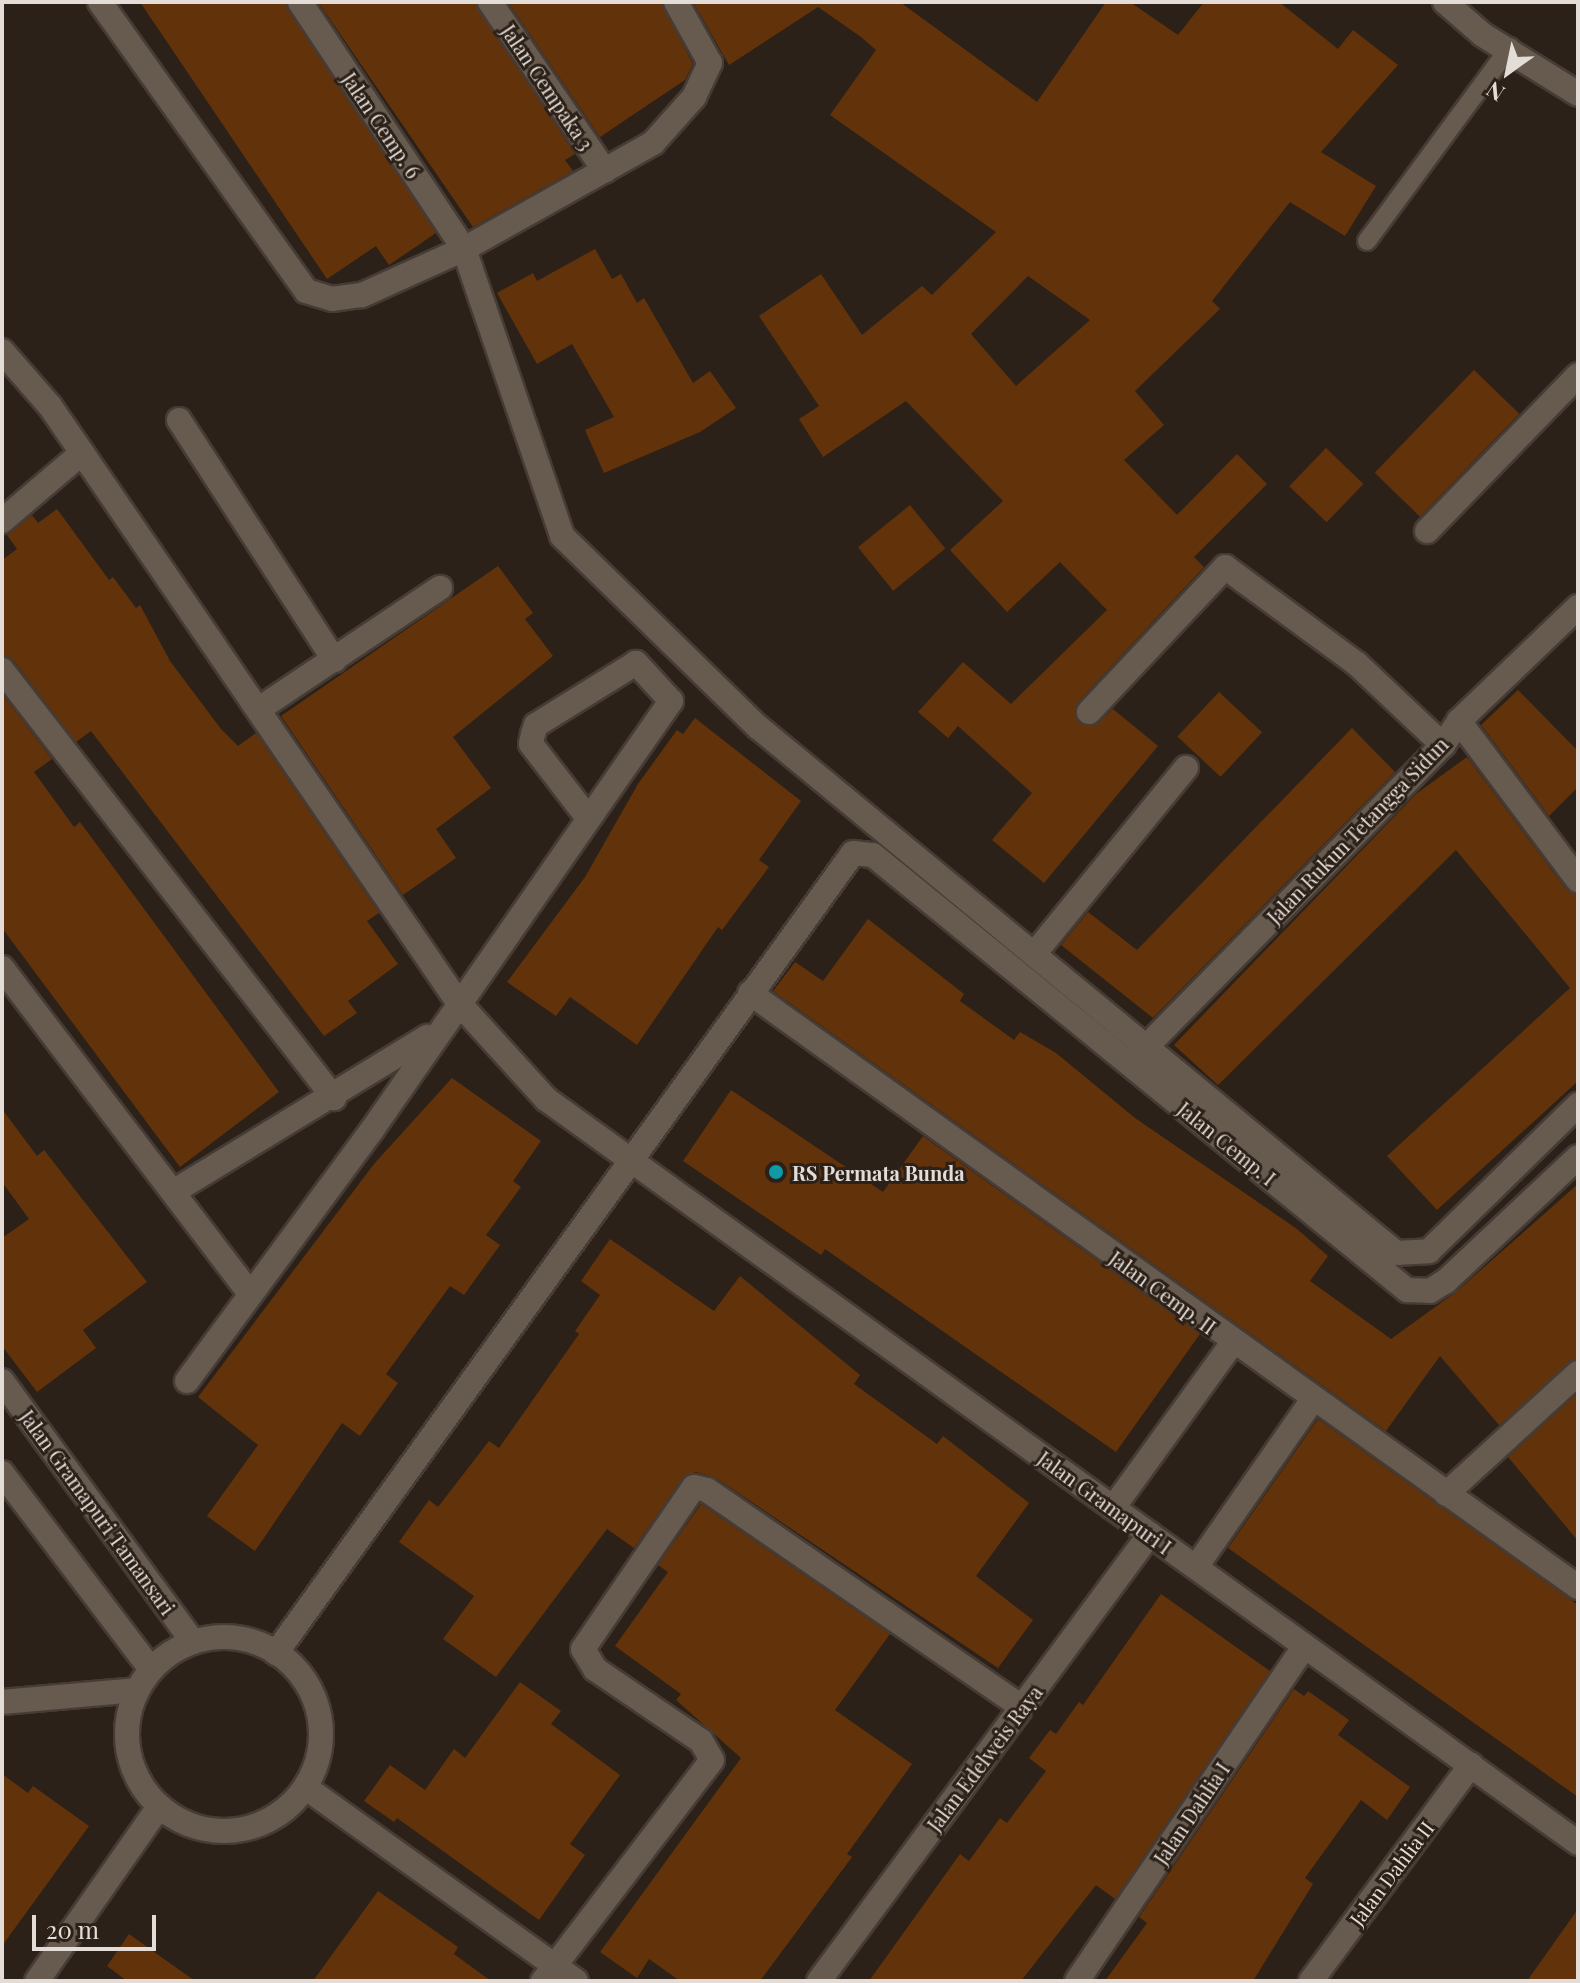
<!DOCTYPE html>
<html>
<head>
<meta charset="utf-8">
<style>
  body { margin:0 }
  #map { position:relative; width:1580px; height:1983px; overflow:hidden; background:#2c2118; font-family:"Playfair Display",serif }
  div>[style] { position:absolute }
  .building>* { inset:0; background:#62320a; transform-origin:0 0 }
  .roads { filter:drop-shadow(2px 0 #463c36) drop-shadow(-2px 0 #463c36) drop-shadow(0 2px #463c36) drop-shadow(0 -2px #463c36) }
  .service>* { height:18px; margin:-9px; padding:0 9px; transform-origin:9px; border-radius:9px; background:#675b50 }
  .minor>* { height:24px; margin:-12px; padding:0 12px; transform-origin:12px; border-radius:12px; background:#675b50 }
  .minor>.ring { margin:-12px; padding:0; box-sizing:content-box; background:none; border:24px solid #675b50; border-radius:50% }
  .dots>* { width:22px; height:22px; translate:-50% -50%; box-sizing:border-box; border:4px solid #2c2118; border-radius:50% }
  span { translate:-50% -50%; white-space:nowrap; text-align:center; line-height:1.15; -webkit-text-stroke:6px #2c2118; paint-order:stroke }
  .street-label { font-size:20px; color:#e4dcd6 }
  .poi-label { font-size:20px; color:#e4dcd6; font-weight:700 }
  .left { translate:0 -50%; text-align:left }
  .frame { position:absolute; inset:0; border:4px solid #e4dcd6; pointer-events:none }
  .north { position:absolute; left:1468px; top:32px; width:80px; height:80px; -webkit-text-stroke:6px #2c2118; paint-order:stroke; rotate:213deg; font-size:22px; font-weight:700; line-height:32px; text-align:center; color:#e4dcd6 }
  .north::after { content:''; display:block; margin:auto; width:28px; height:36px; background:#e4dcd6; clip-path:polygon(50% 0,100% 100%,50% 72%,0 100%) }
  .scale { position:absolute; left:32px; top:1915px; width:124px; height:36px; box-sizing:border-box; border:4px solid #e4dcd6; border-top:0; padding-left:10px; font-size:24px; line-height:28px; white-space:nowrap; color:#e4dcd6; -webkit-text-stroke:6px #2c2118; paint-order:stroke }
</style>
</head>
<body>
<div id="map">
  <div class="building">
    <div style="clip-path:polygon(140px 2px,285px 2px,436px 233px,389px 265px,376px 246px,327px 279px)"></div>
    <div style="clip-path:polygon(318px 2px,475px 2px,575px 154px,565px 160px,573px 171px,473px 227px)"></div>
    <div style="clip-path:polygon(508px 2px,661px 2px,693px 64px,685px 80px,600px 137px)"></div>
    <div style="clip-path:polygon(evenodd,693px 2px,900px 2px,1037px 102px,1106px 2px,1130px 2px,1178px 35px,1204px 2px,1279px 2px,1338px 49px,1353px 30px,1398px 65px,1321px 152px,1376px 186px,1345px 236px,1290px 202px,1212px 301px,1220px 309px,1135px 391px,1164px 425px,1124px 460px,1177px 515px,1237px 454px,1267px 484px,1194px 557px,1204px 567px,1078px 702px,1079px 723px,1094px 726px,1113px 709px,1158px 746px,1044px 883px,992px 840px,1032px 793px,958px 726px,948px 738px,918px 712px,963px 662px,1011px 704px,1107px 610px,1060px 562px,1007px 612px,950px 550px,1003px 501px,906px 401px,823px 457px,799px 419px,819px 406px,759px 316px,821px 274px,862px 335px,922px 286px,932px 295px,996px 232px,830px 115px,876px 50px,861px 37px,818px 7px,729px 65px,693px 2px,1028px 276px,1090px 320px,1016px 386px,971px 334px,1028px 276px)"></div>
    <div style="clip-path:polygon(595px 249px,612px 279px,621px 274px,637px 303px,644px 298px,693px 383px,710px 371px,736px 408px,700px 432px,604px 473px,585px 430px,614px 417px,572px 344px,537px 364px,497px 293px,533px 273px,537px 281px)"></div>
    <div style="left:1474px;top:370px;width:63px;height:143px;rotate:44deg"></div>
    <div style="left:1326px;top:448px;width:52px;height:53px;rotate:44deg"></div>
    <div style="left:910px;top:505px;width:56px;height:67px;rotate:51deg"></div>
    <div style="clip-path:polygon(57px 509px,109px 580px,113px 577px,136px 608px,140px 605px,170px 661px,221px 729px,238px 746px,256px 733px,379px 913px,367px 921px,398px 964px,348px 1001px,357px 1013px,324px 1036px,91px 731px,76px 742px,14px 661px,2px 655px,2px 560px,17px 549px,7px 535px,32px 515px,38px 523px)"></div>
    <div style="clip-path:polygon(498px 566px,533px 613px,525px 619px,553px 656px,453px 737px,491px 788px,436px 829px,456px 858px,403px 895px,281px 716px)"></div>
    <div style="clip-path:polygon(1518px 690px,1578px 751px,1578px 787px,1549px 816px,1481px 725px)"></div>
    <div style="left:1219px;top:692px;width:59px;height:61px;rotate:43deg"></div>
    <div style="clip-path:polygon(2px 694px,52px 759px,34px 772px,74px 827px,80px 822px,279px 1092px,180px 1167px,2px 928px)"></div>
    <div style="clip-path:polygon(695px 718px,801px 801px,759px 860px,769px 867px,722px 930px,718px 927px,637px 1045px,570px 997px,556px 1016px,507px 982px,585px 877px,638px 784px,677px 730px,683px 734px)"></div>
    <div style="clip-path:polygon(1352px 728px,1395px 772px,1153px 1018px,1061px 945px,1088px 912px,1137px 950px)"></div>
    <div style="clip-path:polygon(1467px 757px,1566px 889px,1578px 895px,1578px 1081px,1437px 1210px,1387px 1156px,1570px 988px,1456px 850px,1218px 1085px,1174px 1045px,1416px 794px)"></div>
    <div style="clip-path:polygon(868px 919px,964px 994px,960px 1001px,1014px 1040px,1020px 1032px,1056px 1053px,1135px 1118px,1297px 1229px,1328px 1256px,1310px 1281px,1391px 1339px,1456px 1292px,1578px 1184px,1578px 1358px,1499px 1425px,1440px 1356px,1386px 1431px,773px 991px,795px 962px,823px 981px)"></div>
    <div style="clip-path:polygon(452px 1078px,541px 1141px,513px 1181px,521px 1187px,486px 1235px,500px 1245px,464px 1295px,450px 1286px,386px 1374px,398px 1383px,360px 1436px,342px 1423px,255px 1551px,207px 1516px,258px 1445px,198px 1397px,374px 1164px)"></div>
    <div style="clip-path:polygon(731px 1090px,883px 1192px,923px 1136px,1200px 1334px,1116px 1452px,825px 1249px,821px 1255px,683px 1161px)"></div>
    <div style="clip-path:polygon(2px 1109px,37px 1156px,44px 1150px,147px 1282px,83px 1330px,96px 1348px,37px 1392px,2px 1346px,2px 1238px,29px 1219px,2px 1182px)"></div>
    <div style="clip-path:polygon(610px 1239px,714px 1311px,740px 1276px,860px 1375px,854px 1384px,937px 1444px,943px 1436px,1029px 1503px,976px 1576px,1033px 1620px,998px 1668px,716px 1478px,696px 1472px,682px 1479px,634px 1548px,607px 1529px,496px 1677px,443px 1639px,474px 1596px,399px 1542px,429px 1500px,438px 1507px,489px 1441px,499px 1448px,579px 1334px,575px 1331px,600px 1295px,581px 1281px)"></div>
    <div style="clip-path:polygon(1578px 1393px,1578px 1541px,1508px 1457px)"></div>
    <div style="clip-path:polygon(1318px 1419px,1578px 1605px,1578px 1797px,1228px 1548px)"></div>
    <div style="clip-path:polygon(701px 1504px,890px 1634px,835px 1710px,912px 1764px,847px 1854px,852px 1857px,760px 1981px,680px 1981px,649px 1959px,637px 1978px,600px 1952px,741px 1758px,676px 1700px,681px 1694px,615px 1646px,668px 1572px,658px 1565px)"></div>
    <div style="clip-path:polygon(1161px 1594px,1270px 1671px,1115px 1899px,1096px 1885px,1021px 1981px,869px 1981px,960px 1854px,969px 1861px,1000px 1818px,1007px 1823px,1046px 1771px,1029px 1758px,1050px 1730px,1056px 1734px,1079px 1702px,1083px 1705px)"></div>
    <div style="clip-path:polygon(520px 1682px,561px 1711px,551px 1724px,620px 1775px,570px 1844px,585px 1855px,539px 1920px,397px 1818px,394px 1822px,364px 1801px,390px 1765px,425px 1790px,454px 1749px,465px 1758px)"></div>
    <div style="clip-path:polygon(1294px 1689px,1304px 1696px,1308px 1691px,1349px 1720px,1338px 1735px,1410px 1787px,1387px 1820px,1361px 1800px,1305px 1878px,1313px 1884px,1253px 1981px,1105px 1981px,1147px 1923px,1139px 1917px)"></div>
    <div style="clip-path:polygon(2px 1774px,28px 1793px,33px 1786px,89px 1826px,2px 1946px)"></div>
    <div style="clip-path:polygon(378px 1891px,458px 1947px,454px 1954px,491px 1981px,313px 1981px)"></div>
    <div style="clip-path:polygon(1578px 1909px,1578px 1981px,1527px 1981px)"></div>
    <div style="clip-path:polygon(129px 1934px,195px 1981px,127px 1981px,107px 1966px)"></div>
  </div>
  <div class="roads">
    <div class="service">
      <div style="left:1367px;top:241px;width:241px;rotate:-53.6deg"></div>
    </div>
    <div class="minor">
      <div style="left:100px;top:2px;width:355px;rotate:54.5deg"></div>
      <div style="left:306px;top:291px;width:27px;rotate:17deg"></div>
      <div style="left:332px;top:299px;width:30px;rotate:-8deg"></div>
      <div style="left:362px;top:295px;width:112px;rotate:-24.3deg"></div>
      <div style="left:464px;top:249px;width:217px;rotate:-29.3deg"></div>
      <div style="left:653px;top:143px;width:62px;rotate:-48.3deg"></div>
      <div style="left:694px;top:97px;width:38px;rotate:-65deg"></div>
      <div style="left:710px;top:63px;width:70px;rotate:-119.1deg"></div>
      <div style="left:300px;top:2px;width:296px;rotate:56.4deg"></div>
      <div style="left:464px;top:249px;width:303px;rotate:71.1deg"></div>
      <div style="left:562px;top:536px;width:274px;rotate:44.3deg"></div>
      <div style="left:758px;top:727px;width:827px;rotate:39.5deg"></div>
      <div style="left:1396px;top:1253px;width:33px;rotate:-3deg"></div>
      <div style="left:1429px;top:1251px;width:209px;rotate:-44.4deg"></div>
      <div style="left:490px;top:2px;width:204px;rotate:55.8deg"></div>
      <div style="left:1445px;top:2px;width:50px;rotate:41deg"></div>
      <div style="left:1483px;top:35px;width:112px;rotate:31.8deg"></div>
      <div style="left:2px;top:351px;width:73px;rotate:48.9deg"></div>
      <div style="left:50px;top:406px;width:722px;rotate:55.61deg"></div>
      <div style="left:458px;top:1002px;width:131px;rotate:47.8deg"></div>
      <div style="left:546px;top:1099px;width:1272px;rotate:35.79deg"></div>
      <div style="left:179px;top:420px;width:286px;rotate:57.1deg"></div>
      <div style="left:2px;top:521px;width:105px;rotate:-40.4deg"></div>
      <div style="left:1427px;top:531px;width:217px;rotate:-45.9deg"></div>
      <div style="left:2px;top:670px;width:542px;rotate:52.2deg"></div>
      <div style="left:259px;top:709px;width:218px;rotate:-33.8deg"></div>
      <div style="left:1089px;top:712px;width:199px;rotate:-46.8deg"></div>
      <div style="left:1225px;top:567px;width:164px;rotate:36.3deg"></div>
      <div style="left:1357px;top:664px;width:118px;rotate:43.3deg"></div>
      <div style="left:1459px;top:721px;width:199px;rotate:53.2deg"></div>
      <div style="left:1035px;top:953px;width:239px;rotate:-50.8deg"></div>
      <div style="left:2px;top:968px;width:406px;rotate:52.7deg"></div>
      <div style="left:750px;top:993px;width:1019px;rotate:35.66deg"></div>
      <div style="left:1147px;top:1046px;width:422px;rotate:-45.5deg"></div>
      <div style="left:1443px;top:745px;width:29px;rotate:-56deg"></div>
      <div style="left:1459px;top:721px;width:165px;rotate:-43.8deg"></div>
      <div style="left:173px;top:1192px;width:298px;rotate:-31.4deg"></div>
      <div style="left:2px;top:1381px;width:323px;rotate:53.8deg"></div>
      <div style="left:187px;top:1381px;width:312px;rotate:-53.6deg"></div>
      <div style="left:372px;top:1130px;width:523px;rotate:-55.12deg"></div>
      <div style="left:671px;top:701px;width:52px;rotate:-132.6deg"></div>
      <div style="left:636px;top:663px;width:118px;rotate:148.2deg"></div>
      <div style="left:536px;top:725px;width:9px;rotate:108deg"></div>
      <div style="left:533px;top:734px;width:10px;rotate:101deg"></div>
      <div style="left:531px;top:744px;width:93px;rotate:52.4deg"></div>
      <div style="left:2px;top:1473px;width:246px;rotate:52.8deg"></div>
      <div style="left:1446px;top:1494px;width:179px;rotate:-42.5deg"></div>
      <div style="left:1113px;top:1508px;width:205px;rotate:-54.1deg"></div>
      <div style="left:1196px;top:1567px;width:205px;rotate:-55.1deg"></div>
      <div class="ring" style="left:127px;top:1637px;width:170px;height:170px"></div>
      <div style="left:276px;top:1653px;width:986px;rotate:-54.2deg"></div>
      <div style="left:853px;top:853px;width:20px;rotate:6deg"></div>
      <div style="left:873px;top:855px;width:689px;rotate:39.17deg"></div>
      <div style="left:1407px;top:1290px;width:23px;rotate:2deg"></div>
      <div style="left:1430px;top:1291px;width:19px;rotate:-32deg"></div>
      <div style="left:1446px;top:1281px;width:181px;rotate:-43.2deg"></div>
      <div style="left:2px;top:1702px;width:136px;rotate:-5.1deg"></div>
      <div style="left:305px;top:1787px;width:333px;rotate:35.6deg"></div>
      <div style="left:37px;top:1981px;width:213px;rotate:-55deg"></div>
      <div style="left:543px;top:1981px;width:278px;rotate:-52.6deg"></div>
      <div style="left:712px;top:1760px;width:22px;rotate:-120deg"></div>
      <div style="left:701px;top:1741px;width:128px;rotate:-145.8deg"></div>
      <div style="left:595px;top:1669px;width:23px;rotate:-121deg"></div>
      <div style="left:583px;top:1649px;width:196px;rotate:-55.6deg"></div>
      <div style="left:694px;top:1487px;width:13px;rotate:13deg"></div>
      <div style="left:707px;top:1490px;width:383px;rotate:34.6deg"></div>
      <div style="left:819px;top:1981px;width:556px;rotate:-53.48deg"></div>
      <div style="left:1077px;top:1981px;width:405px;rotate:-55.8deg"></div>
      <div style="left:1311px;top:1981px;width:269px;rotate:-53.5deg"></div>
    </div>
  </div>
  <div class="dots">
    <div style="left:776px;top:1172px;background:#0f9aa8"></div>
  </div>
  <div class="street-label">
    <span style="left:548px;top:87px;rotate:56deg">Jalan Cempaka 3</span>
    <span style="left:382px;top:125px;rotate:56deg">Jalan Cemp. 6</span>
    <span style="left:1357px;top:830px;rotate:-46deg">Jalan Rukun Tetangga Sidun</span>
    <span style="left:1227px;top:1143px;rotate:39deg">Jalan Cemp. I</span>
    <span style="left:1163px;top:1292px;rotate:36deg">Jalan Cemp. II</span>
    <span style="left:1105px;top:1502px;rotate:36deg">Jalan Gramapuri I</span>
    <span style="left:98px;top:1512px;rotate:54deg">Jalan Gramapuri Tamansari</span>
    <span style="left:984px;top:1758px;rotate:-53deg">Jalan Edelweis Raya</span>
    <span style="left:1191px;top:1813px;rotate:-56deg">Jalan Dahlia I</span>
    <span style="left:1391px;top:1873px;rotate:-53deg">Jalan Dahlia II</span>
  </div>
  <div class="poi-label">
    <span class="left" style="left:792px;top:1172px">RS Permata Bunda</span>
  </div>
  <div class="frame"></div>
  <div class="north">N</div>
  <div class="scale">20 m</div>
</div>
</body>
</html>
